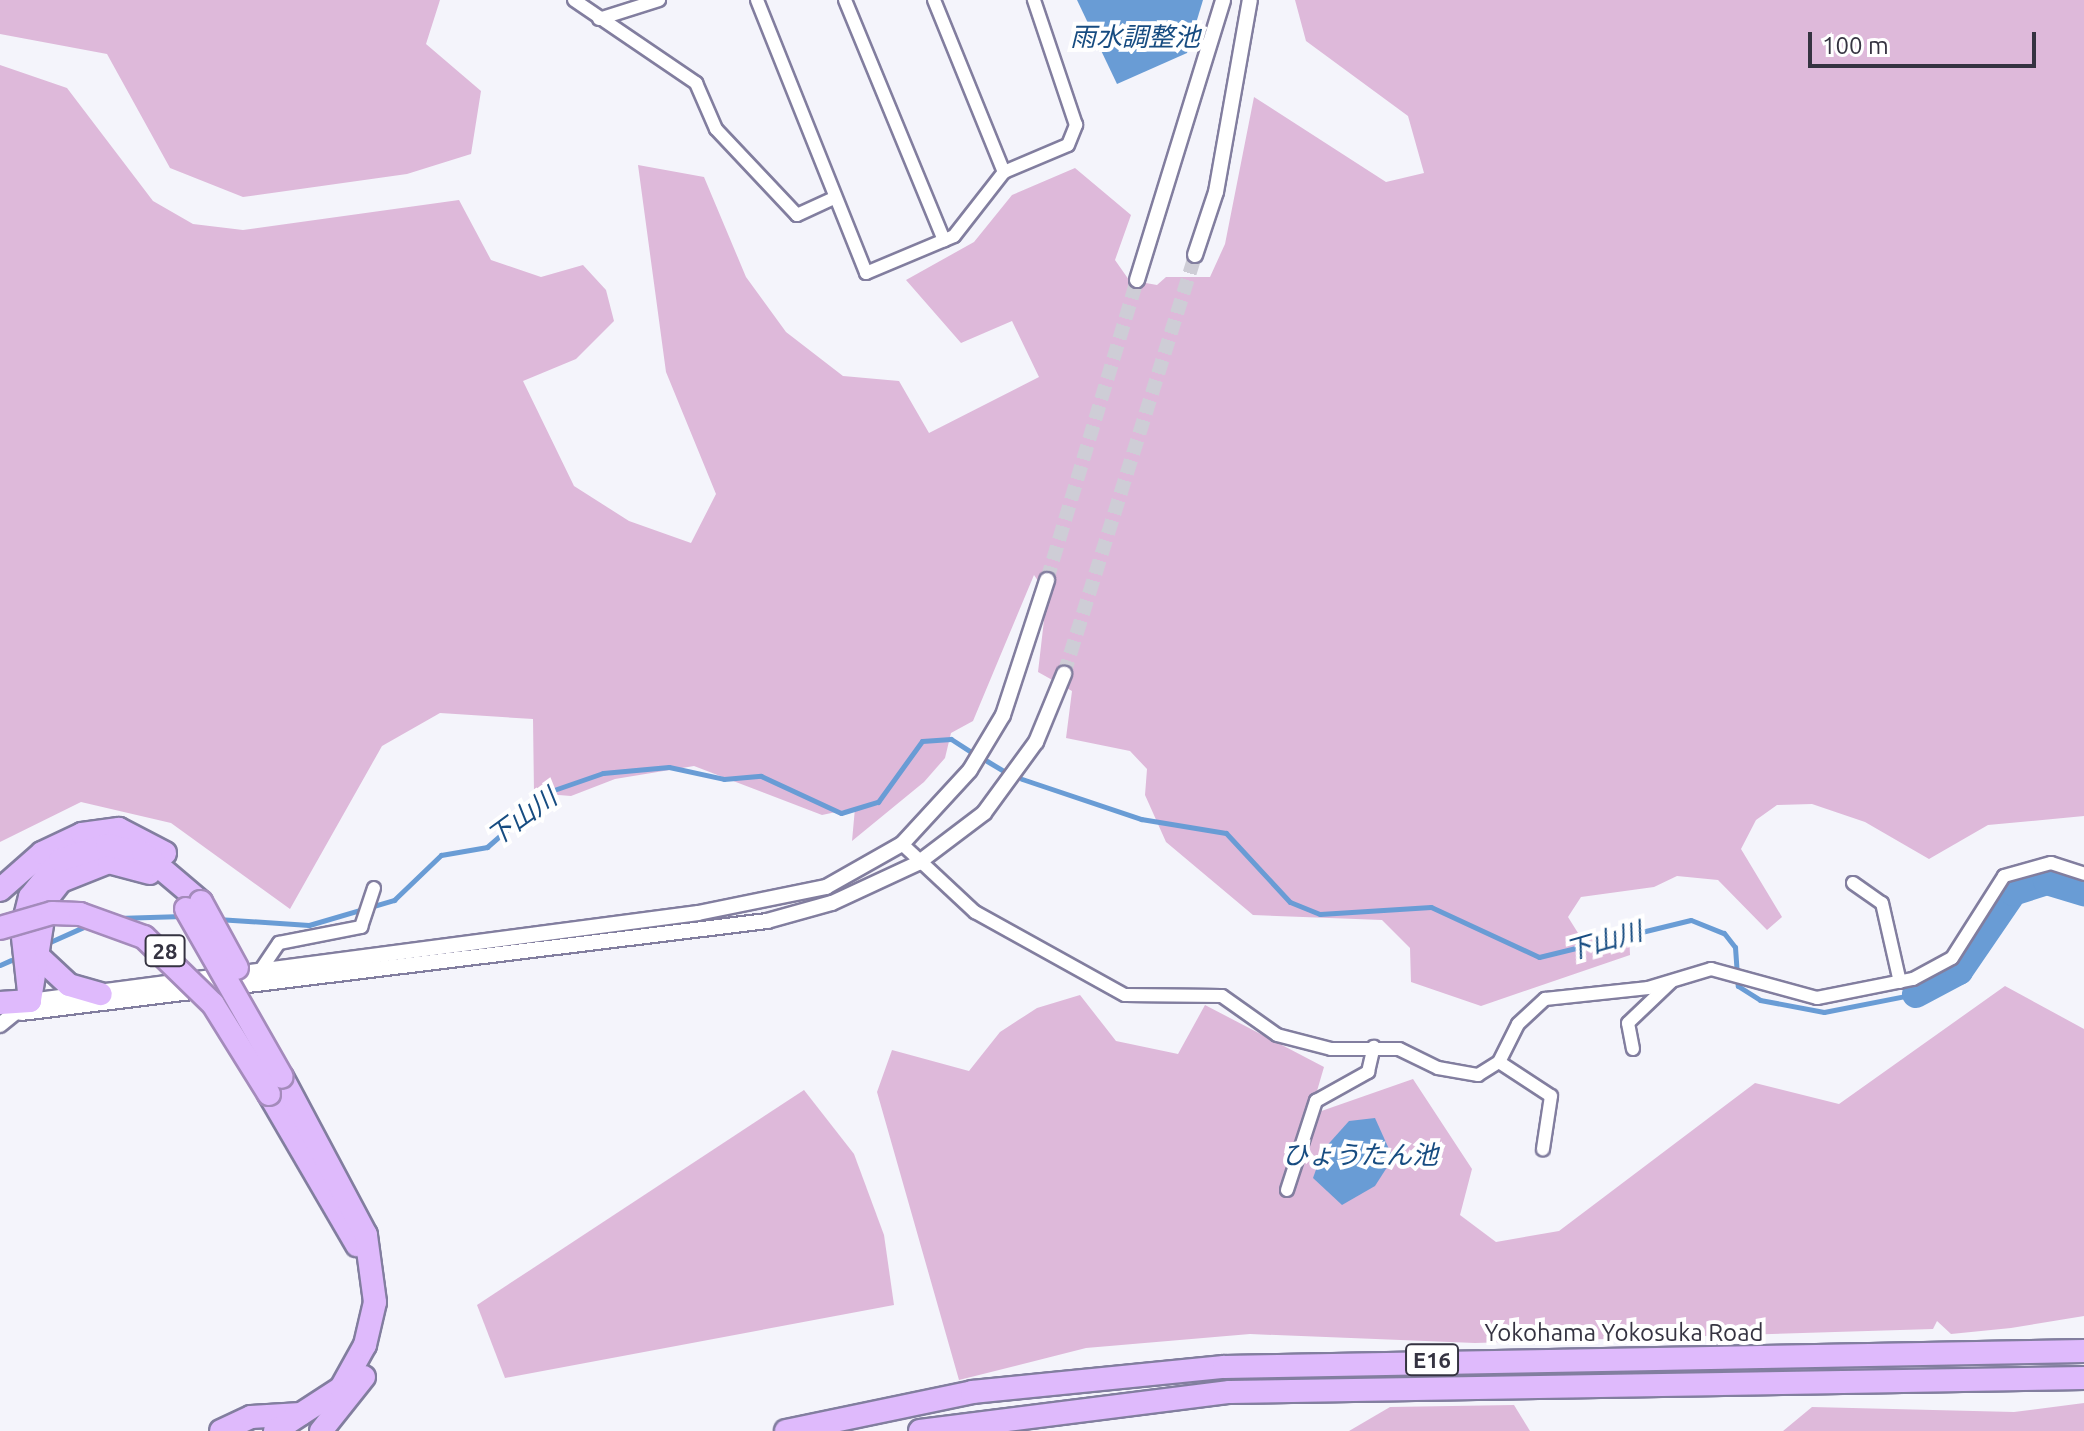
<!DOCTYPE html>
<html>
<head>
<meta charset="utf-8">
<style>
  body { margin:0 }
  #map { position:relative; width:2084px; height:1431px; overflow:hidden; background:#f4f4fb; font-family:Ubuntu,"Noto Sans JP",sans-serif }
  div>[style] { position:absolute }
  .green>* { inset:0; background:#deb9da }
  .water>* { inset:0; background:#699cd5 }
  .stream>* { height:5px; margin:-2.5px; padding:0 2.5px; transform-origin:2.5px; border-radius:2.5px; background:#699cd5 }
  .river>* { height:28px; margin:-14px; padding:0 14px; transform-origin:14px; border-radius:14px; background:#699cd5 }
  .tertiary-tunnel>* { height:14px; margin-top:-7px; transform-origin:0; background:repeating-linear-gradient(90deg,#cecdd6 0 14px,transparent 0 21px) }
  .roads { filter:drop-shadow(2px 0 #827e9f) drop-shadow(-2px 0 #827e9f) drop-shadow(0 2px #827e9f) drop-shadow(0 -2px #827e9f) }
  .minor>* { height:12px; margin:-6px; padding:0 6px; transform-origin:6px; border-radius:6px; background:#fff }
  .tertiary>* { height:14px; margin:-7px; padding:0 7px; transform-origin:7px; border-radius:7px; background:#fff }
  .motorway>* { height:22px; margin:-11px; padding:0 11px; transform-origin:11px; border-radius:11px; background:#dfbafc }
  .bridges { filter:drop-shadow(2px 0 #a48bbb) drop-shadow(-2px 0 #a48bbb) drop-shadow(0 2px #a48bbb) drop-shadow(0 -2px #a48bbb) }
  .motorway-bridge>* { height:22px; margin:-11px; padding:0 11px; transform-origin:11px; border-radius:11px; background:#dfbafc }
  span { translate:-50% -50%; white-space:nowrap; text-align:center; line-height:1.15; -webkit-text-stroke:8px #fff; paint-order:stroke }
  .shield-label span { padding:2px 6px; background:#fff; border:2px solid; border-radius:6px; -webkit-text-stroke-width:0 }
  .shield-label { font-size:22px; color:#353341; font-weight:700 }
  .street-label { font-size:24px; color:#353341 }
  .water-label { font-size:26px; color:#174c81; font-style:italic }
  .scale { position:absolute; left:1808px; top:32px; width:228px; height:36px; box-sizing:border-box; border:4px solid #353341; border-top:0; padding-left:10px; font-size:24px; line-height:28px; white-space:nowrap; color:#353341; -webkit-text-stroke:6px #fff; paint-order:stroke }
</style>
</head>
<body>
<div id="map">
  <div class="green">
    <div style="clip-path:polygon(0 0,440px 0,426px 44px,481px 91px,471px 154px,407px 174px,243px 197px,170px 168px,107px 54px,0 34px)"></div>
    <div style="clip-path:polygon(1295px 0,2084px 0,2084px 816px,1988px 825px,1929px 859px,1865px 822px,1812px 804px,1777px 805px,1756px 820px,1741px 849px,1782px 917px,1767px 930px,1718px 880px,1677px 876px,1654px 887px,1581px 897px,1568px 917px,1583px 941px,1629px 931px,1630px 955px,1481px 1006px,1411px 982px,1410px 948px,1382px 920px,1253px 915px,1166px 842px,1145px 795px,1147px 769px,1130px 751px,1066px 738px,1072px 691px,1038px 672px,1047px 594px,1034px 575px,973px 721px,951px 733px,945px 758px,924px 782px,852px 841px,855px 808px,822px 815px,694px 766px,615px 779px,571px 796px,534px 793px,533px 719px,440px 713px,382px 746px,290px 909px,171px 823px,81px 802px,0 842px,0 65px,67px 88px,153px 201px,193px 224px,243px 230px,459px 200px,491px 260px,541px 277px,583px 265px,606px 290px,614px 321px,576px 359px,523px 381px,574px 486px,629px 521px,691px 543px,716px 494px,666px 372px,638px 165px,704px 177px,746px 277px,786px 332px,843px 376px,899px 381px,929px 433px,1039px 377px,1012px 321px,961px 343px,906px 280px,974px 242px,1012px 195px,1075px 168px,1131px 215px,1115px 260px,1129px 280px,1157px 285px,1166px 277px,1210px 277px,1225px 244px,1254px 97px,1386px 182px,1424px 173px,1408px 116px,1306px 41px)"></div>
    <div style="clip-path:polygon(2005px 986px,2084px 1029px,2084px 1316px,2011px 1328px,1951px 1334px,1937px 1321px,1933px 1329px,1475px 1343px,1250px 1334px,1086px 1348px,959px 1380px,877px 1092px,892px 1050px,969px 1071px,1000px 1032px,1037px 1008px,1080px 995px,1116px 1041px,1178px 1054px,1205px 1005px,1324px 1067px,1310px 1115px,1413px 1079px,1472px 1169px,1460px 1215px,1496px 1242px,1559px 1231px,1755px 1083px,1839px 1104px)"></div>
    <div style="clip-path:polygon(804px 1090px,854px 1154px,884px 1235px,894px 1305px,505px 1378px,477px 1305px)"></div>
    <div style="clip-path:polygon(2084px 1403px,2084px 1431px,1783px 1431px,1812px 1407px,2014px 1412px)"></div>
    <div style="clip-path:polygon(1514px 1405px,1530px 1431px,1349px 1431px,1390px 1407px)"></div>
  </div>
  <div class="water">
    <div style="clip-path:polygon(1077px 0,1203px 0,1187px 53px,1117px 84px)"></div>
    <div style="clip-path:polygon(1375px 1118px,1393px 1158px,1375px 1186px,1342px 1205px,1313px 1178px,1323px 1150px,1349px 1121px)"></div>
  </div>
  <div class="stream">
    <div style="left:987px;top:761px;width:27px;rotate:31deg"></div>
    <div style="left:1022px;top:779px;width:126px;rotate:18.6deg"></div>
    <div style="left:1141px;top:819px;width:86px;rotate:9.4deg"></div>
    <div style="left:1226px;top:833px;width:94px;rotate:47.2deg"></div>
    <div style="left:1290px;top:902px;width:32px;rotate:22deg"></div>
    <div style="left:1320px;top:914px;width:111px;rotate:-3.6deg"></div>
    <div style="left:1431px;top:907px;width:119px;rotate:24.8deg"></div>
    <div style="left:1539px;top:957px;width:156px;rotate:-13.7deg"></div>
    <div style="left:1691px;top:920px;width:35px;rotate:22deg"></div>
    <div style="left:1724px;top:933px;width:18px;rotate:52deg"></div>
    <div style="left:1735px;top:947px;width:39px;rotate:86deg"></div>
    <div style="left:1738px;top:986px;width:26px;rotate:32deg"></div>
    <div style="left:1760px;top:1000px;width:65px;rotate:10.6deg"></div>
    <div style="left:1824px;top:1012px;width:94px;rotate:-11.1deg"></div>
    <div style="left:117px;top:918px;width:66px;rotate:-1.7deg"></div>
    <div style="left:217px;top:919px;width:92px;rotate:3.7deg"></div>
    <div style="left:309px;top:925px;width:89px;rotate:-16.4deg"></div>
    <div style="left:394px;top:900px;width:65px;rotate:-43.8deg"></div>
    <div style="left:441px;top:855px;width:47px;rotate:-9.9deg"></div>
    <div style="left:487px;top:847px;width:85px;rotate:-41.2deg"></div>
    <div style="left:551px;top:791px;width:55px;rotate:-19.1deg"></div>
    <div style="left:603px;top:773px;width:66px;rotate:-5.2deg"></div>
    <div style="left:669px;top:767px;width:56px;rotate:12.3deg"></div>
    <div style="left:724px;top:779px;width:37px;rotate:-5deg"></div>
    <div style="left:761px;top:776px;width:88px;rotate:24.8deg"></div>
    <div style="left:841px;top:813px;width:39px;rotate:-17deg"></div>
    <div style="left:878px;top:802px;width:75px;rotate:-54.2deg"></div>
    <div style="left:922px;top:741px;width:29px;rotate:-4deg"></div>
    <div style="left:951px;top:739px;width:27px;rotate:33deg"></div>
    <div style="left:50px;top:942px;width:42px;rotate:-24.1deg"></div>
    <div style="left:0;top:965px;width:12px;rotate:-24deg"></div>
  </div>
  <div class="river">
    <div style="left:1916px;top:994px;width:49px;rotate:-28.1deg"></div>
    <div style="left:1959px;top:971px;width:96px;rotate:-55.6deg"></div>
    <div style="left:2013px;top:892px;width:36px;rotate:-18deg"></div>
    <div style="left:2047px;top:881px;width:39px;rotate:17deg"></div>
  </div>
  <div class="tertiary-tunnel">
    <div style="left:1047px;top:580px;width:313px;rotate:-73.3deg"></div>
    <div style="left:1064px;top:674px;width:439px;rotate:-72.6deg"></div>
  </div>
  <div class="roads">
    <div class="minor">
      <div style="left:574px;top:0;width:148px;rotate:34.2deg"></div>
      <div style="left:696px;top:83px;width:50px;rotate:66.5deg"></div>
      <div style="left:716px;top:129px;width:118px;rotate:46.7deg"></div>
      <div style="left:797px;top:215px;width:41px;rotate:-24.7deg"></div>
      <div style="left:757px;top:0;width:294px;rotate:68.2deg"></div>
      <div style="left:866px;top:273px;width:95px;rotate:-22.8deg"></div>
      <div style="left:954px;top:236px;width:81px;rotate:-52deg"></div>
      <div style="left:1004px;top:172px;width:69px;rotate:-22.9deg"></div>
      <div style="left:1068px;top:145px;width:22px;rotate:-68deg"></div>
      <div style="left:1076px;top:125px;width:132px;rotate:-108.6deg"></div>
      <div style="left:845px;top:0;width:260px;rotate:67.6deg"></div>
      <div style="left:934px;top:0;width:186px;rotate:67.9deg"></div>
      <div style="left:599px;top:19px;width:63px;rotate:-17.6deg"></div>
      <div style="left:902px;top:844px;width:100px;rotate:43deg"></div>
      <div style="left:975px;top:912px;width:171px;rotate:29deg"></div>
      <div style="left:1125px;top:995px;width:97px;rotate:0.6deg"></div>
      <div style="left:1222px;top:996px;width:67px;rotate:35.3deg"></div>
      <div style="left:1277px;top:1035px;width:56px;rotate:14.5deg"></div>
      <div style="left:1331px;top:1049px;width:68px"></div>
      <div style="left:1399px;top:1049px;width:43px;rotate:26deg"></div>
      <div style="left:1438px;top:1068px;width:41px;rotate:9.9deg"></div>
      <div style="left:1478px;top:1075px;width:25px;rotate:-32deg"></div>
      <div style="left:1499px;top:1062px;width:42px;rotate:-63.4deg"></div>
      <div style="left:1518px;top:1024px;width:37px;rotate:-43deg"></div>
      <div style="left:1545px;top:999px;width:104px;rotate:-6.1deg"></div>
      <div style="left:1648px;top:988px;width:66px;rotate:-16.8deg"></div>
      <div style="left:1711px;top:969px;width:110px;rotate:15.3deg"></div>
      <div style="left:1817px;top:998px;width:98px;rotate:-11.2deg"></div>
      <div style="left:1913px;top:979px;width:44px;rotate:-28.3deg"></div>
      <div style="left:1952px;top:958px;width:97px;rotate:-57.6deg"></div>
      <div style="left:2004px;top:876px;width:49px;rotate:-15.5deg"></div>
      <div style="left:2051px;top:863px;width:35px;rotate:18deg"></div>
      <div style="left:1853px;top:883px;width:35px;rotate:35deg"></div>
      <div style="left:1882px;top:903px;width:81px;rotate:77.2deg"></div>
      <div style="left:260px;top:971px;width:34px;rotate:-56deg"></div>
      <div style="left:279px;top:943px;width:84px;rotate:-11deg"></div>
      <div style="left:361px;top:927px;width:41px;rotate:-71.6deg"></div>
      <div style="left:1633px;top:1049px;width:26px;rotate:-101deg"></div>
      <div style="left:1628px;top:1023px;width:58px;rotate:-43.6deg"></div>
      <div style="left:1499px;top:1062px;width:62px;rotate:33.2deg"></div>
      <div style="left:1551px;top:1096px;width:54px;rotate:98.6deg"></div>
      <div style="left:1287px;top:1190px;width:94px;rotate:-72deg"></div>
      <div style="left:1316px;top:1101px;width:60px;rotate:-29.1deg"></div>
      <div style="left:1368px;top:1072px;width:26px;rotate:-77deg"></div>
    </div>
    <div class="tertiary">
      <div style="left:1195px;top:255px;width:66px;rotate:-71.6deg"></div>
      <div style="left:1216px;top:192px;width:195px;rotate:-80deg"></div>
      <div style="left:1137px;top:280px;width:293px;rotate:-72.9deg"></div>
      <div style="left:21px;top:1013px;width:752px;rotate:-7.03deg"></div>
      <div style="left:767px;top:921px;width:67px;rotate:-15.5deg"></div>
      <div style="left:832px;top:903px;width:95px;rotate:-24.9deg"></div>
      <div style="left:918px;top:863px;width:83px;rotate:-37.1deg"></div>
      <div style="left:984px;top:813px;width:88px;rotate:-53.8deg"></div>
      <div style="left:1036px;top:742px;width:74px;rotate:-67.6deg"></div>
      <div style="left:0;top:1025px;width:38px;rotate:-39deg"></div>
      <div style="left:30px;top:1001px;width:674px;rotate:-7.5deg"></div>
      <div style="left:698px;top:913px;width:131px;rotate:-11.5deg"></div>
      <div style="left:826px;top:887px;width:87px;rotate:-29.5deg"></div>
      <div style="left:902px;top:844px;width:100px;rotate:-47.4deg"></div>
      <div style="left:970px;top:770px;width:64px;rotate:-59deg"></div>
      <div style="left:1003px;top:715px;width:142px;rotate:-71.9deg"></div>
    </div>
    <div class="motorway">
      <div style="left:0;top:890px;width:56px;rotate:-41.4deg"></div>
      <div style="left:42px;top:853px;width:44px;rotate:-25.4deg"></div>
      <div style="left:82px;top:834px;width:37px;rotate:-8deg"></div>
      <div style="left:119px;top:829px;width:52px;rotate:27.6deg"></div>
      <div style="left:39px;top:957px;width:41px;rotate:43deg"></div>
      <div style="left:69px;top:985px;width:33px;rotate:16deg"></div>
      <div style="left:30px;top:1000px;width:101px;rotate:-80.9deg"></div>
      <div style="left:46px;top:900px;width:24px;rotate:-52deg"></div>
      <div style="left:61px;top:881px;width:52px;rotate:-21.6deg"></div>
      <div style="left:109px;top:862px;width:42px;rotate:15deg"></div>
      <div style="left:30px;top:1001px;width:72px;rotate:-96.3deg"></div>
      <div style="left:22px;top:929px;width:33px;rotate:-76deg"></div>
      <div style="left:30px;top:897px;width:48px;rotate:-51deg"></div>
      <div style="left:60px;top:860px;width:49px;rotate:-17.7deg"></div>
      <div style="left:107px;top:845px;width:37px;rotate:13deg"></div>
      <div style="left:143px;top:853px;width:76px;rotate:40.2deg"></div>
      <div style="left:0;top:1003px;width:30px;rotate:-4deg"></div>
      <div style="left:269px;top:1094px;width:175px;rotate:59.8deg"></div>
      <div style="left:221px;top:1431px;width:33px;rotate:-25deg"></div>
      <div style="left:251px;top:1417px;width:50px;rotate:-3.4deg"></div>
      <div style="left:275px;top:1431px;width:79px;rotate:-33.1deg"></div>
      <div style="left:341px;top:1388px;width:49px;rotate:-60.8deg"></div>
      <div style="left:365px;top:1345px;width:44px;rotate:-76.9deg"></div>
      <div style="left:375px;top:1302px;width:68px;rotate:-97.7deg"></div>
      <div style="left:366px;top:1235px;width:179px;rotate:-118deg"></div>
      <div style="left:321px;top:1431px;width:69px;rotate:-51.5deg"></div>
      <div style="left:786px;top:1431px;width:190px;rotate:-11.8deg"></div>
      <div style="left:972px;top:1392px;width:253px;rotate:-5.7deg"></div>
      <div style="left:1224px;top:1367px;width:860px;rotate:-1.07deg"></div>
      <div style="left:920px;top:1431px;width:312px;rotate:-7.2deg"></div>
      <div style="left:1230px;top:1392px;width:854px;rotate:-0.94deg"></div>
    </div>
  </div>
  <div class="bridges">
    <div class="motorway-bridge">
      <div style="left:201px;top:902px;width:75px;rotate:61.4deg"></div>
      <div style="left:186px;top:909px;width:193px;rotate:60.3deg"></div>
      <div style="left:0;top:928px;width:54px;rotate:-16.1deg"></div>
      <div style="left:52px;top:913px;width:28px;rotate:2deg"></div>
      <div style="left:80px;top:914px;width:68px;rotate:19.8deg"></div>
      <div style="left:144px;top:937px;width:96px;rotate:44.2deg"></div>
      <div style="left:213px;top:1004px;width:106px;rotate:58.1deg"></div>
    </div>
  </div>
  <div class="shield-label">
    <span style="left:165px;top:951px">28</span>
    <span style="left:1432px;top:1360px">E16</span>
  </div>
  <div class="street-label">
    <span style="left:1624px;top:1333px">Yokohama Yokosuka Road</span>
  </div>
  <div class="water-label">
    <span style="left:1135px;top:37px">雨水調整池</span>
    <span style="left:522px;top:817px;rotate:-36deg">下山川</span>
    <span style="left:1604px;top:941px;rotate:-16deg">下山川</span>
    <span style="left:1360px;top:1155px">ひょうたん池</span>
  </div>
  <div class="scale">100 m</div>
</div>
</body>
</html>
